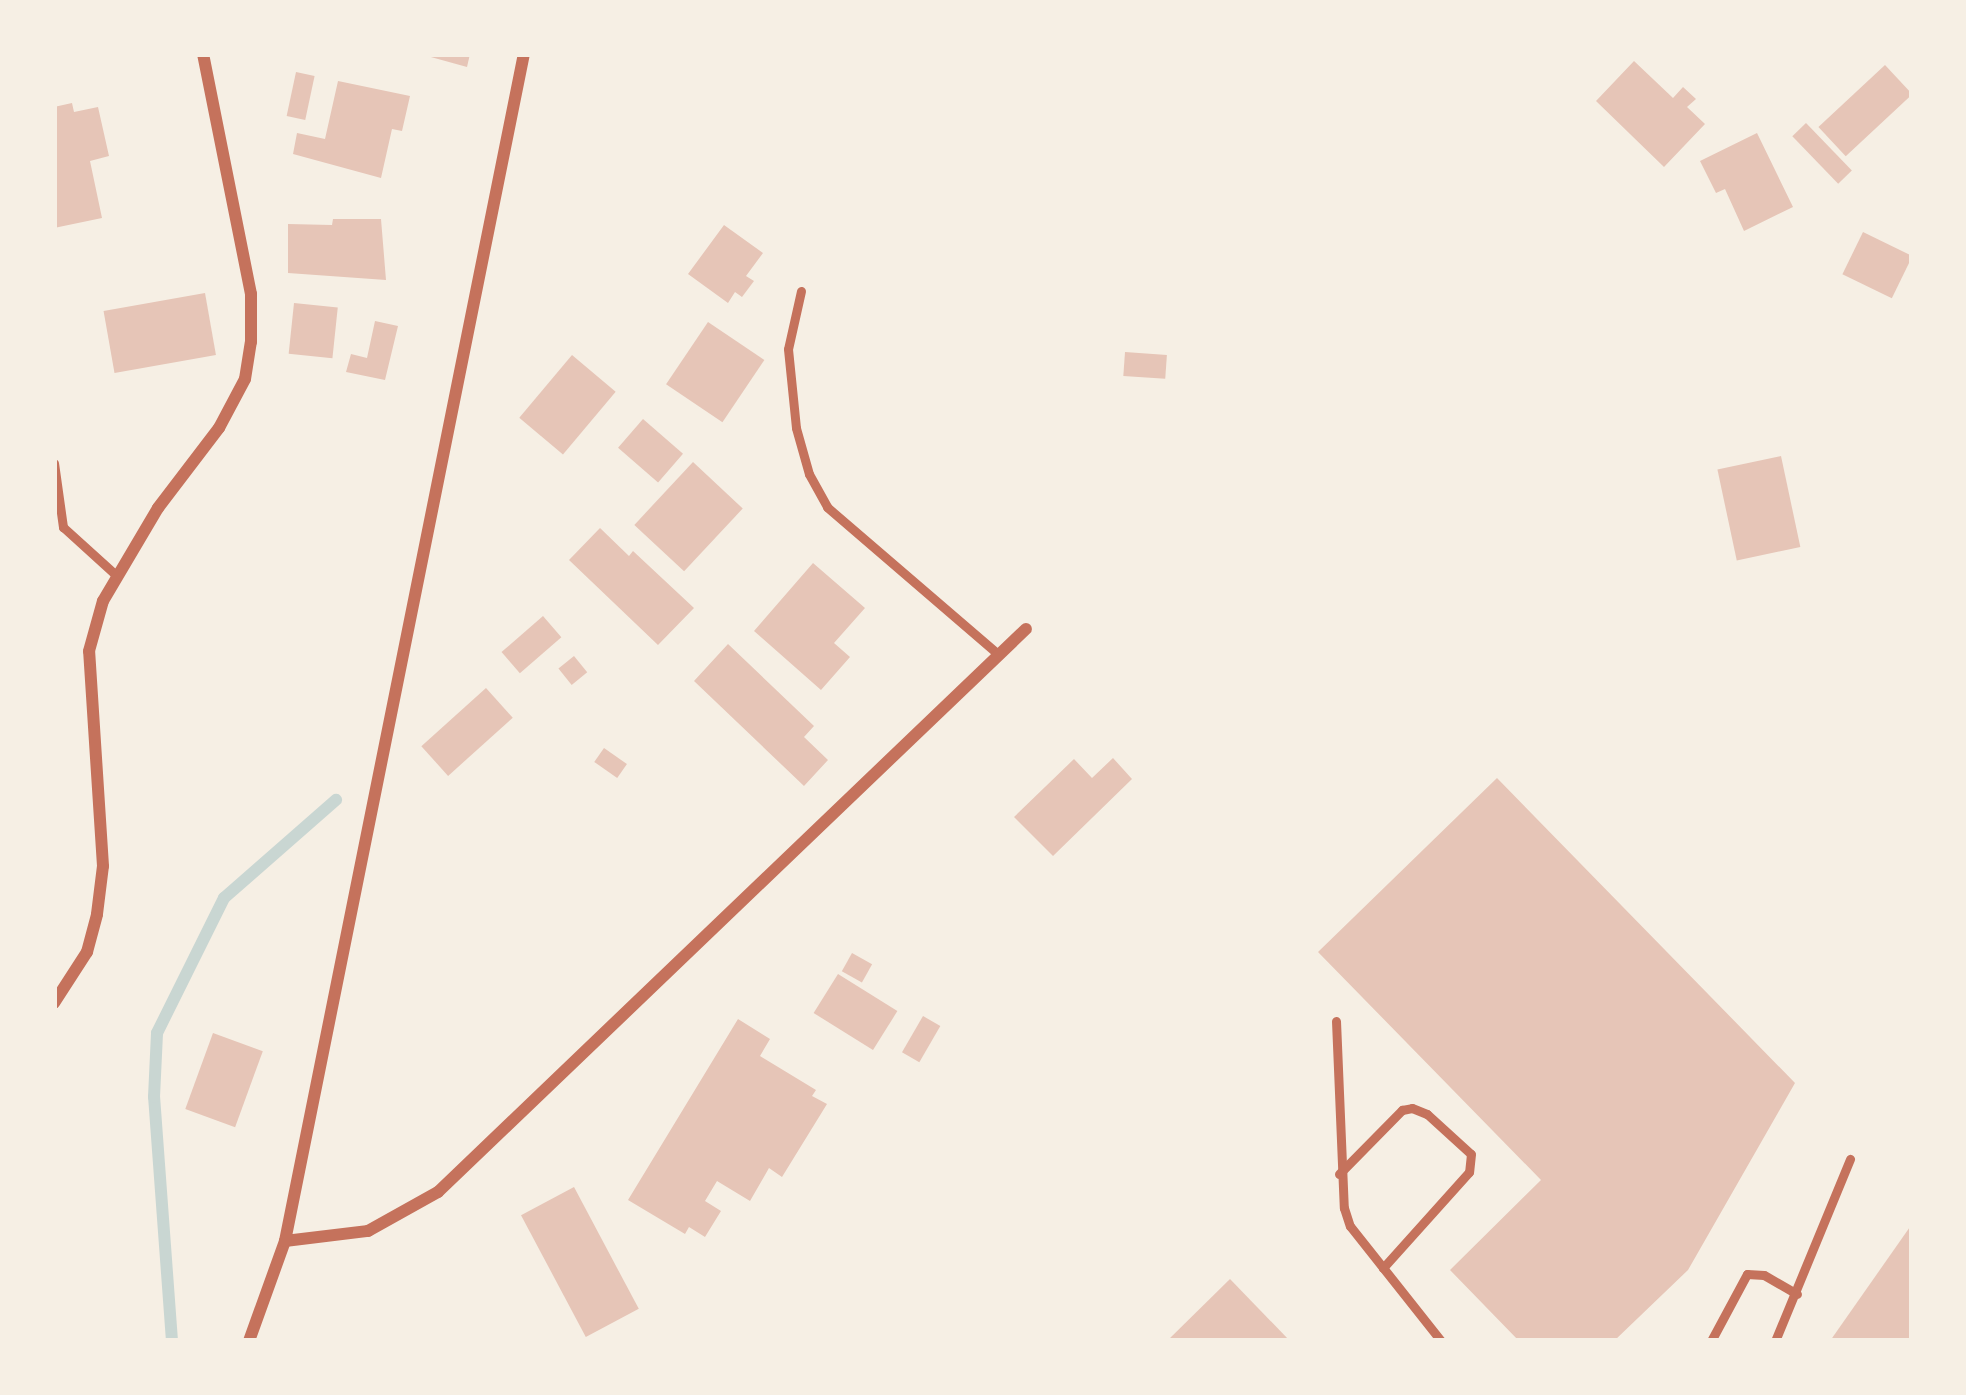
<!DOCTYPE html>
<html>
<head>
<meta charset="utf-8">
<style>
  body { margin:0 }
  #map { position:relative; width:1966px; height:1395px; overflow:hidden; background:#f6efe4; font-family:Raleway,sans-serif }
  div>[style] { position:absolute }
  .stream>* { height:12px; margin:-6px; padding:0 6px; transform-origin:6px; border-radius:6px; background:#c9d6d2 }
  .building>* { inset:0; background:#e6c5b7; transform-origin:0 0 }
  .service>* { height:9px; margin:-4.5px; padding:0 4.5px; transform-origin:4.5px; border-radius:4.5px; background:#c5725c }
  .minor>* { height:12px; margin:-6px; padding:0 6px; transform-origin:6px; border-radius:6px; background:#c5725c }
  span { translate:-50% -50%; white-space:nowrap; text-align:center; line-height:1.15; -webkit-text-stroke:9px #f6efe4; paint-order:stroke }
  .frame { position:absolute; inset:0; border:57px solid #f6efe4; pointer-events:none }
</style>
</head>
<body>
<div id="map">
  <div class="stream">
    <div style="left:172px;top:1341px;width:245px;rotate:-94.2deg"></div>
    <div style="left:154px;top:1097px;width:64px;rotate:-87.3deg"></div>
    <div style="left:157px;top:1033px;width:151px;rotate:-63.6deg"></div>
    <div style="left:224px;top:898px;width:149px;rotate:-41.2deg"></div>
  </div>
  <div class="building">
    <div style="clip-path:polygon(420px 54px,470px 54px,467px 67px)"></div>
    <div style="clip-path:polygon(1634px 61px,1673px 98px,1683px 87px,1696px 99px,1687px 107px,1705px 124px,1664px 167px,1596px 101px)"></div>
    <div style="left:1885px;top:65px;width:40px;height:91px;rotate:47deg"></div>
    <div style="left:296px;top:72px;width:19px;height:45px;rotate:12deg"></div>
    <div style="clip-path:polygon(338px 81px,410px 96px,402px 131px,392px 129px,381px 178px,293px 154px,297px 133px,325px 139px)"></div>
    <div style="clip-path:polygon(72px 103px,74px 112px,98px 107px,109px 156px,90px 161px,102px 218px,54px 228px,54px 107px)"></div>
    <div style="left:1806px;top:123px;width:66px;height:19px;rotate:46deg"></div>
    <div style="clip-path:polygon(1757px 133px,1793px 207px,1744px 231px,1725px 189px,1716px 193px,1700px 161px)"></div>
    <div style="clip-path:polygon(333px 219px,381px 219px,386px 280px,288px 273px,288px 224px,332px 225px)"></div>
    <div style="clip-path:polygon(724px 225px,763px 253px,746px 276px,754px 281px,742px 297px,735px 292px,728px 303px,688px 274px)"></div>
    <div style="left:1863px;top:232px;width:55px;height:47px;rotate:26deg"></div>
    <div style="left:205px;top:293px;width:63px;height:103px;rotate:80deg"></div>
    <div style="left:294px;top:303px;width:44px;height:51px;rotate:6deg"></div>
    <div style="clip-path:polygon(375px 321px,398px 326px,385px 380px,346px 372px,351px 354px,367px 358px)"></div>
    <div style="left:708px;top:322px;width:68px;height:75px;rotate:34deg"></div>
    <div style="left:1125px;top:352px;width:42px;height:24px;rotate:4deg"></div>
    <div style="left:572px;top:355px;width:57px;height:82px;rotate:40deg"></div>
    <div style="left:643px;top:419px;width:53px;height:38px;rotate:41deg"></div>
    <div style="left:1781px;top:456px;width:93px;height:65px;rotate:78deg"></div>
    <div style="left:693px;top:462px;width:68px;height:86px;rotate:43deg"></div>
    <div style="clip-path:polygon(600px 528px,629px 556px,633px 551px,694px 608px,658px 645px,569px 560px)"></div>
    <div style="clip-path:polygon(813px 563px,865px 608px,834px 643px,850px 657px,821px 690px,754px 631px)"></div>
    <div style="left:543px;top:616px;width:28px;height:55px;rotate:49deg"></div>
    <div style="clip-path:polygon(728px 644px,814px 726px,804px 737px,828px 760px,804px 786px,694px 681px)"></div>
    <div style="left:574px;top:656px;width:21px;height:20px;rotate:51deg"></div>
    <div style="left:486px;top:688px;width:40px;height:87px;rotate:48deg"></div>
    <div style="left:604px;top:748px;width:28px;height:17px;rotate:35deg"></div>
    <div style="clip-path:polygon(1113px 758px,1132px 779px,1053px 856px,1014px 817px,1074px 759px,1092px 778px)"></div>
    <div style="clip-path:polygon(1497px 778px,1795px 1083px,1688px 1270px,1614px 1341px,1519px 1341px,1450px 1270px,1541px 1180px,1318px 952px)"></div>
    <div style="left:852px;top:953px;width:23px;height:21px;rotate:29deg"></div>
    <div style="left:838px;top:974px;width:70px;height:46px;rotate:32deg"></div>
    <div style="left:923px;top:1016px;width:20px;height:42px;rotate:30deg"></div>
    <div style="clip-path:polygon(738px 1019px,770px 1039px,760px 1056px,816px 1090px,812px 1096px,827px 1104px,782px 1177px,769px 1168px,750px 1201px,717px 1181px,705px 1201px,721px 1211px,705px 1237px,689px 1227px,685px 1234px,628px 1200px)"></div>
    <div style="left:213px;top:1033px;width:53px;height:81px;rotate:20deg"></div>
    <div style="left:574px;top:1187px;width:138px;height:60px;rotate:62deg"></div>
    <div style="clip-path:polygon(1912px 1224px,1912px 1341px,1830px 1341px)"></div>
    <div style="clip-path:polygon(1230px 1279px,1290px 1341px,1167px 1341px)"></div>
  </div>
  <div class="service">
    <div style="left:801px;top:291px;width:59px;rotate:102.6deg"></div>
    <div style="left:788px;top:349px;width:79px;rotate:84.2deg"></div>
    <div style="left:796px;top:428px;width:48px;rotate:74.2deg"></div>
    <div style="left:809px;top:474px;width:38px;rotate:61deg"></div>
    <div style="left:827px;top:507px;width:227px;rotate:40.7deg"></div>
    <div style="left:54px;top:463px;width:65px;rotate:82deg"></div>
    <div style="left:63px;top:527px;width:72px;rotate:42.2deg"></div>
    <div style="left:1336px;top:1021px;width:187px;rotate:87.6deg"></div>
    <div style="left:1344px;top:1208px;width:19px;rotate:72deg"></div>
    <div style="left:1350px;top:1226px;width:147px;rotate:51.6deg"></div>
    <div style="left:1339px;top:1174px;width:90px;rotate:-45.5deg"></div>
    <div style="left:1402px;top:1110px;width:10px;rotate:-11deg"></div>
    <div style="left:1412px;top:1108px;width:16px;rotate:22deg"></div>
    <div style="left:1427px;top:1114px;width:59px;rotate:42.3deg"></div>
    <div style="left:1471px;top:1154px;width:18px;rotate:96deg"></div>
    <div style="left:1469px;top:1172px;width:129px;rotate:131.9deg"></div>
    <div style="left:1711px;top:1341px;width:76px;rotate:-61.8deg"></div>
    <div style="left:1747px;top:1274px;width:17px;rotate:3deg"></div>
    <div style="left:1764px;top:1275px;width:38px;rotate:30deg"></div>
    <div style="left:1775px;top:1341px;width:197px;rotate:-67.6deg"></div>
  </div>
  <div class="minor">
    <div style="left:54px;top:1003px;width:61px;rotate:-57.1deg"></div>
    <div style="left:87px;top:952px;width:39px;rotate:-75deg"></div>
    <div style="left:97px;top:914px;width:48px;rotate:-82.9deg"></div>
    <div style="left:103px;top:866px;width:215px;rotate:-93.7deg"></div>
    <div style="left:89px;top:651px;width:52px;rotate:-74.4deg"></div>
    <div style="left:103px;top:601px;width:108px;rotate:-59.4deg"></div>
    <div style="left:158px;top:508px;width:101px;rotate:-52.7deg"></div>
    <div style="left:219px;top:428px;width:55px;rotate:-62deg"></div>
    <div style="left:245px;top:379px;width:37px;rotate:-81deg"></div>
    <div style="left:251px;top:342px;width:48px;rotate:-90deg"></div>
    <div style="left:251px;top:294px;width:245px;rotate:-101.3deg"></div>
    <div style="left:285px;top:1241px;width:84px;rotate:-6.9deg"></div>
    <div style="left:368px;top:1231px;width:80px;rotate:-29.1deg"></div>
    <div style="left:438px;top:1192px;width:814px;rotate:-43.76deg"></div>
    <div style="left:249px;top:1341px;width:106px;rotate:-70.2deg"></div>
    <div style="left:285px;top:1241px;width:1211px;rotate:-78.62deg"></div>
  </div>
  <div class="frame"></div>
</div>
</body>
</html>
